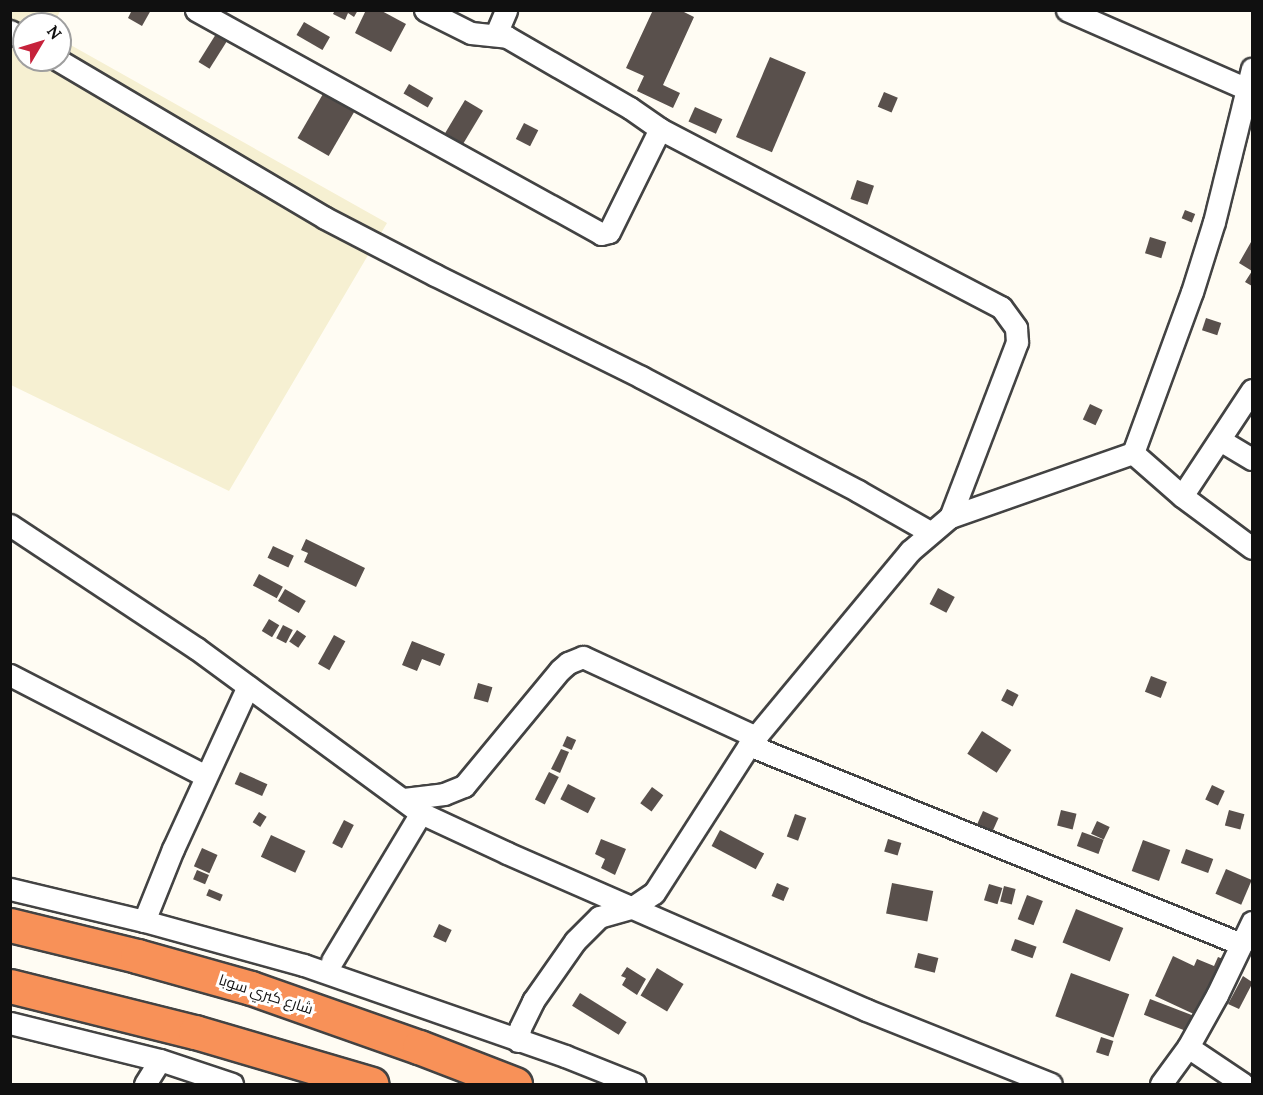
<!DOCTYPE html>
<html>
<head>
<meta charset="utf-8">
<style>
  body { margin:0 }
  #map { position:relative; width:1263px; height:1095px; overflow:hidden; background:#fffcf3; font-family:Lora,Cairo,serif }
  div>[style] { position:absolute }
  .farmland>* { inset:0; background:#f6f0d2 }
  .building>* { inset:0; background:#59504c; transform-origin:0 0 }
  .roads { filter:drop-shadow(2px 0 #434343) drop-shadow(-2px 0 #434343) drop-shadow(0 2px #434343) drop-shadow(0 -2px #434343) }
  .street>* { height:21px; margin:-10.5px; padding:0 10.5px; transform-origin:10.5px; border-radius:10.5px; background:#fff }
  .highway>* { height:33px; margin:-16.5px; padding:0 16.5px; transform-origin:16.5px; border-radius:16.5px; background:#f89158 }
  span { translate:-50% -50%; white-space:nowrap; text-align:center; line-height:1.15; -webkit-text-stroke:6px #fff; paint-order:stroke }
  .street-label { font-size:15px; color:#101010 }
  .frame { position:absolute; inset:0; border:12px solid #101010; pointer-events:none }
  .north { position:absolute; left:12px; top:12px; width:60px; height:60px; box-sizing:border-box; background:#fff; border:2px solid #9f9f9f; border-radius:50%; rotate:52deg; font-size:16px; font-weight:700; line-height:24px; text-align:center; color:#101010 }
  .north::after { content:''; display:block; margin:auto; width:21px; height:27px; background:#c6223b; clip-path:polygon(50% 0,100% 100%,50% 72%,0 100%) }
</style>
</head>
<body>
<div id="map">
  <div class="farmland">
    <div style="clip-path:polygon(10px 11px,60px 11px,54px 24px,24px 24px,24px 60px,60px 60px,60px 39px,387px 223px,229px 491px,11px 385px)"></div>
  </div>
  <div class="building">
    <div style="clip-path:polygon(132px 10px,151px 10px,142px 26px,128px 18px)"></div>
    <div style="clip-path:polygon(335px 10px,358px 10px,354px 17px,348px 13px,345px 20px,333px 14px)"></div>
    <div style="clip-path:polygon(366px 10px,380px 10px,406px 24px,391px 52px,355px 33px)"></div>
    <div style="clip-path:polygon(653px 10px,680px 10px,694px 17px,663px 85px,680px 93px,673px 108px,637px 91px,644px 76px,626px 68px)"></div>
    <div style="left:304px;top:22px;width:30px;height:15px;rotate:30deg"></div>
    <div style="left:216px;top:34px;width:13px;height:33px;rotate:32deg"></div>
    <div style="left:770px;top:57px;width:39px;height:87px;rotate:23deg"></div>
    <div style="left:409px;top:84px;width:28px;height:11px;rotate:30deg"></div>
    <div style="left:327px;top:87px;width:36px;height:59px;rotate:30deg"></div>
    <div style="left:884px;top:92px;width:15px;height:16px;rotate:23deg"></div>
    <div style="left:465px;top:100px;width:21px;height:44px;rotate:31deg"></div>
    <div style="left:695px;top:107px;width:30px;height:16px;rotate:24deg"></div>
    <div style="left:524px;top:123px;width:16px;height:18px;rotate:27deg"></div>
    <div style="left:857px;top:180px;width:18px;height:20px;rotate:19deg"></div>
    <div style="left:1185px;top:210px;width:11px;height:9px;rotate:22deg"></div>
    <div style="left:1150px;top:237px;width:17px;height:17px;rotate:17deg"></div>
    <div style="clip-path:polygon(1251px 242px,1252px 243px,1252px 286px,1245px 282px,1252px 271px,1239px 263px)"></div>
    <div style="left:1206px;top:318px;width:16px;height:13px;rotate:18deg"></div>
    <div style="left:1090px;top:404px;width:14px;height:17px;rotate:25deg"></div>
    <div style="clip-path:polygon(306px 539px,365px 568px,356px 587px,304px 562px,308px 553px,301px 550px)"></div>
    <div style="left:273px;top:546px;width:23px;height:13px;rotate:25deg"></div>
    <div style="left:259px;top:574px;width:27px;height:13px;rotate:28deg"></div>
    <div style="left:938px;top:588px;width:19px;height:18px;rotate:28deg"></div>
    <div style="left:285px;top:589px;width:24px;height:14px;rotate:30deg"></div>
    <div style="left:269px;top:619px;width:12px;height:14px;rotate:31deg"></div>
    <div style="left:283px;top:625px;width:11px;height:15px;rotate:27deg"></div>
    <div style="left:297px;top:630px;width:11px;height:14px;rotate:34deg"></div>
    <div style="left:334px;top:635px;width:13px;height:33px;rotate:29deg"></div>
    <div style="clip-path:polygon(412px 641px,445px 654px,440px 666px,422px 659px,417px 671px,402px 665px)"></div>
    <div style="left:1151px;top:676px;width:17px;height:17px;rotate:21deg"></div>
    <div style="left:478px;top:683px;width:15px;height:16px;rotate:16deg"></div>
    <div style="left:1007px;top:689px;width:13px;height:13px;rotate:27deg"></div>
    <div style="left:982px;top:731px;width:35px;height:27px;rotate:33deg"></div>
    <div style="left:567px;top:736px;width:10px;height:11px;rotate:24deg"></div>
    <div style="clip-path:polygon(561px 749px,569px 752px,560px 773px,551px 769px)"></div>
    <div style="left:240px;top:772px;width:30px;height:13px;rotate:24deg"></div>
    <div style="left:549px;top:772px;width:11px;height:31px;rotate:27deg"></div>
    <div style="left:568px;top:784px;width:31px;height:17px;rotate:27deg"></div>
    <div style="left:1212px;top:785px;width:14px;height:16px;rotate:25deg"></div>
    <div style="left:652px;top:787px;width:14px;height:20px;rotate:36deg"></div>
    <div style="left:1061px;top:810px;width:16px;height:16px;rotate:14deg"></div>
    <div style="left:1229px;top:810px;width:16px;height:16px;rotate:15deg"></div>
    <div style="left:983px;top:811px;width:17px;height:15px;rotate:24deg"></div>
    <div style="left:259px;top:812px;width:9px;height:12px;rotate:32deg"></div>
    <div style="left:795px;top:814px;width:12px;height:24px;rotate:20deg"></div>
    <div style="left:344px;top:820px;width:11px;height:26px;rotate:27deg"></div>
    <div style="left:1097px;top:821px;width:14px;height:14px;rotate:25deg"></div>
    <div style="left:720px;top:830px;width:50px;height:18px;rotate:28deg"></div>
    <div style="left:1082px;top:832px;width:23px;height:15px;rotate:20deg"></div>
    <div style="left:271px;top:835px;width:38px;height:24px;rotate:25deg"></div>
    <div style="clip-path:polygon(601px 839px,626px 849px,615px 875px,601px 868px,605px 859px,595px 854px)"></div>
    <div style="left:888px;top:839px;width:14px;height:13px;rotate:17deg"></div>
    <div style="left:1143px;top:840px;width:29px;height:33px;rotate:20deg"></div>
    <div style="left:202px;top:848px;width:17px;height:20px;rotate:24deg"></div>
    <div style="left:1186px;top:849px;width:29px;height:15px;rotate:20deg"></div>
    <div style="left:1226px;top:869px;width:28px;height:27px;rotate:23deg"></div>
    <div style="left:197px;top:870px;width:13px;height:10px;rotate:23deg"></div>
    <div style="left:777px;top:883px;width:13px;height:14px;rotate:23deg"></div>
    <div style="left:892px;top:883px;width:42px;height:31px;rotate:11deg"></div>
    <div style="left:989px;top:884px;width:14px;height:17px;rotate:17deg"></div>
    <div style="left:1004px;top:886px;width:12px;height:16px;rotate:14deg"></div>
    <div style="left:209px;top:889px;width:15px;height:7px;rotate:23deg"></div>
    <div style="left:1027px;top:895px;width:17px;height:26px;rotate:21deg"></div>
    <div style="left:1076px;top:909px;width:51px;height:36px;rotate:22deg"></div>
    <div style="left:439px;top:924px;width:14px;height:14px;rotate:25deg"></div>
    <div style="left:1015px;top:939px;width:23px;height:12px;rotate:20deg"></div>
    <div style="left:918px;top:953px;width:21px;height:15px;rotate:14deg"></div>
    <div style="clip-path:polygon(1173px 956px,1194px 966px,1197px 959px,1214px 966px,1218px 957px,1223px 959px,1198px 1016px,1155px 996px)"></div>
    <div style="clip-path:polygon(627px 967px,646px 979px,637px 995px,622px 985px,626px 978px,621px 976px)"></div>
    <div style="left:657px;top:968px;width:31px;height:32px;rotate:31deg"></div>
    <div style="left:1071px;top:973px;width:62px;height:46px;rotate:20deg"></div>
    <div style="clip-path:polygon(1243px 976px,1252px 982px,1252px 984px,1239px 1009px,1228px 1004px)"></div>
    <div style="left:580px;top:993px;width:55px;height:15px;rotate:32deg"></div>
    <div style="left:1150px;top:999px;width:53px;height:17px;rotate:21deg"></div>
    <div style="left:1101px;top:1037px;width:13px;height:16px;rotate:18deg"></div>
  </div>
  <div class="roads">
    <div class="street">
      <div style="left:196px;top:10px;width:463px;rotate:28.9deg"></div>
      <div style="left:601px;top:234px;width:8px;rotate:-14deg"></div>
      <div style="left:609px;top:232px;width:115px;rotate:-63.7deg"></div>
      <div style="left:425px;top:10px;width:51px;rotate:26.6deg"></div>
      <div style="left:471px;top:33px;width:36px;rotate:6deg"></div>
      <div style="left:507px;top:37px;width:142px;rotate:30deg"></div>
      <div style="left:630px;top:108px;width:37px;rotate:35deg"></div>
      <div style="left:660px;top:129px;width:385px;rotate:27.6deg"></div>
      <div style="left:1001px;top:307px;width:26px;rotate:54deg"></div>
      <div style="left:1016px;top:328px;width:14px;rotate:86deg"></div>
      <div style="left:1017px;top:342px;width:187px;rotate:110.9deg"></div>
      <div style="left:1067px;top:10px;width:197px;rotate:23.7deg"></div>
      <div style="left:10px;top:31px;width:16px;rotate:30deg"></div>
      <div style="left:496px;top:34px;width:26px;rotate:-67deg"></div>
      <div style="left:58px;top:60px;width:310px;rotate:30.6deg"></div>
      <div style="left:325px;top:218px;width:124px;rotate:27.4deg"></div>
      <div style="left:435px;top:275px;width:230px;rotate:26.3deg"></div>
      <div style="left:641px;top:377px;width:245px;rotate:27.7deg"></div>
      <div style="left:858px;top:491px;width:83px;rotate:29.7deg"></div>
      <div style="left:1220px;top:440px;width:37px;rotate:31deg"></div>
      <div style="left:1133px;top:453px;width:171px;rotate:-69.9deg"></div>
      <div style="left:1192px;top:292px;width:73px;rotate:-72.6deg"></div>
      <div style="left:1214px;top:222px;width:158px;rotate:-76.1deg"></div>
      <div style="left:1133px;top:453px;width:65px;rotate:41.3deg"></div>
      <div style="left:1182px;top:496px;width:87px;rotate:36.6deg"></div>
      <div style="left:1182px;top:496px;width:127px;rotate:-56.6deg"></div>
      <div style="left:10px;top:525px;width:223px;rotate:33.5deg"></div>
      <div style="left:196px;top:648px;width:279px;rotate:36.3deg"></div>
      <div style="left:421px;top:813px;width:95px;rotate:24.9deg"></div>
      <div style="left:507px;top:853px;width:392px;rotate:23.6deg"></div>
      <div style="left:866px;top:1010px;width:199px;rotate:21.8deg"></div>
      <div style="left:10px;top:675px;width:220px;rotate:27.3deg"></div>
      <div style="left:749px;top:745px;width:531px;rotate:22.02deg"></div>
      <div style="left:404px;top:799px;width:40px;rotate:-7.1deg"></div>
      <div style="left:444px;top:794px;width:22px;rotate:-22deg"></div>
      <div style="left:464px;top:786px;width:151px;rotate:-50.4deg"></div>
      <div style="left:560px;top:670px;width:11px;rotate:-41deg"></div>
      <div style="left:568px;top:663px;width:16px;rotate:-22deg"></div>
      <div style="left:583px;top:657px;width:191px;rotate:24.8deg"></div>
      <div style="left:10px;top:889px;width:138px;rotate:13.4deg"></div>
      <div style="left:144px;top:921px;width:166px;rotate:15.4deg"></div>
      <div style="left:304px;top:965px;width:276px;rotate:19.2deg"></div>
      <div style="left:565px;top:1056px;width:75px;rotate:21.8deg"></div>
      <div style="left:144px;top:921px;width:78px;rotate:-68.1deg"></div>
      <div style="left:173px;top:849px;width:179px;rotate:-65.3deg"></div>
      <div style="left:332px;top:961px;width:173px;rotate:-59deg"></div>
      <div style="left:10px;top:1023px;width:154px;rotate:13.9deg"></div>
      <div style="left:160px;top:1060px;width:76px;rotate:18.4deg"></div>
      <div style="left:518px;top:1041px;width:13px;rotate:-81deg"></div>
      <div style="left:520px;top:1028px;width:30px;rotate:-64deg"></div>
      <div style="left:533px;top:1001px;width:73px;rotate:-55deg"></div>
      <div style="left:575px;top:941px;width:34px;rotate:-45deg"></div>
      <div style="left:599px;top:917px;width:35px;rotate:-16deg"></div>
      <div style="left:633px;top:907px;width:25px;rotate:-34deg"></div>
      <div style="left:654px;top:893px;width:176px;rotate:-57.3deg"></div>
      <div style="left:749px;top:745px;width:252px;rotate:-50.3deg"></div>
      <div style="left:910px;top:551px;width:52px;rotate:-40.4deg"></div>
      <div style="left:950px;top:517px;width:194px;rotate:-19.3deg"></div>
      <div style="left:1188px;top:1047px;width:66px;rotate:33.9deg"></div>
      <div style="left:145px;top:1084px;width:28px;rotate:-58deg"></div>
      <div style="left:1161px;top:1084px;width:46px;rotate:-53.9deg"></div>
      <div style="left:1188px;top:1047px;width:60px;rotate:-60.9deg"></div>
      <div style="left:1217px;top:995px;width:81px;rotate:-64.4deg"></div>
    </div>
    <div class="highway">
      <div style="left:10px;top:925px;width:131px;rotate:13.7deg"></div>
      <div style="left:137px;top:956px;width:118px;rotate:15.7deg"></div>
      <div style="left:251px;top:988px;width:178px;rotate:19.4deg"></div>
      <div style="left:419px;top:1047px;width:103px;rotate:21.1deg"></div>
      <div style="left:10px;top:986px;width:191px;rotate:14deg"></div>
      <div style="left:195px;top:1032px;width:184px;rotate:16.4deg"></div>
    </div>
  </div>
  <div class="street-label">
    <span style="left:266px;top:994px;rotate:18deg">شارع كبري سوبا</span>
  </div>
  <div class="frame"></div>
  <div class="north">N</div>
</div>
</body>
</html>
